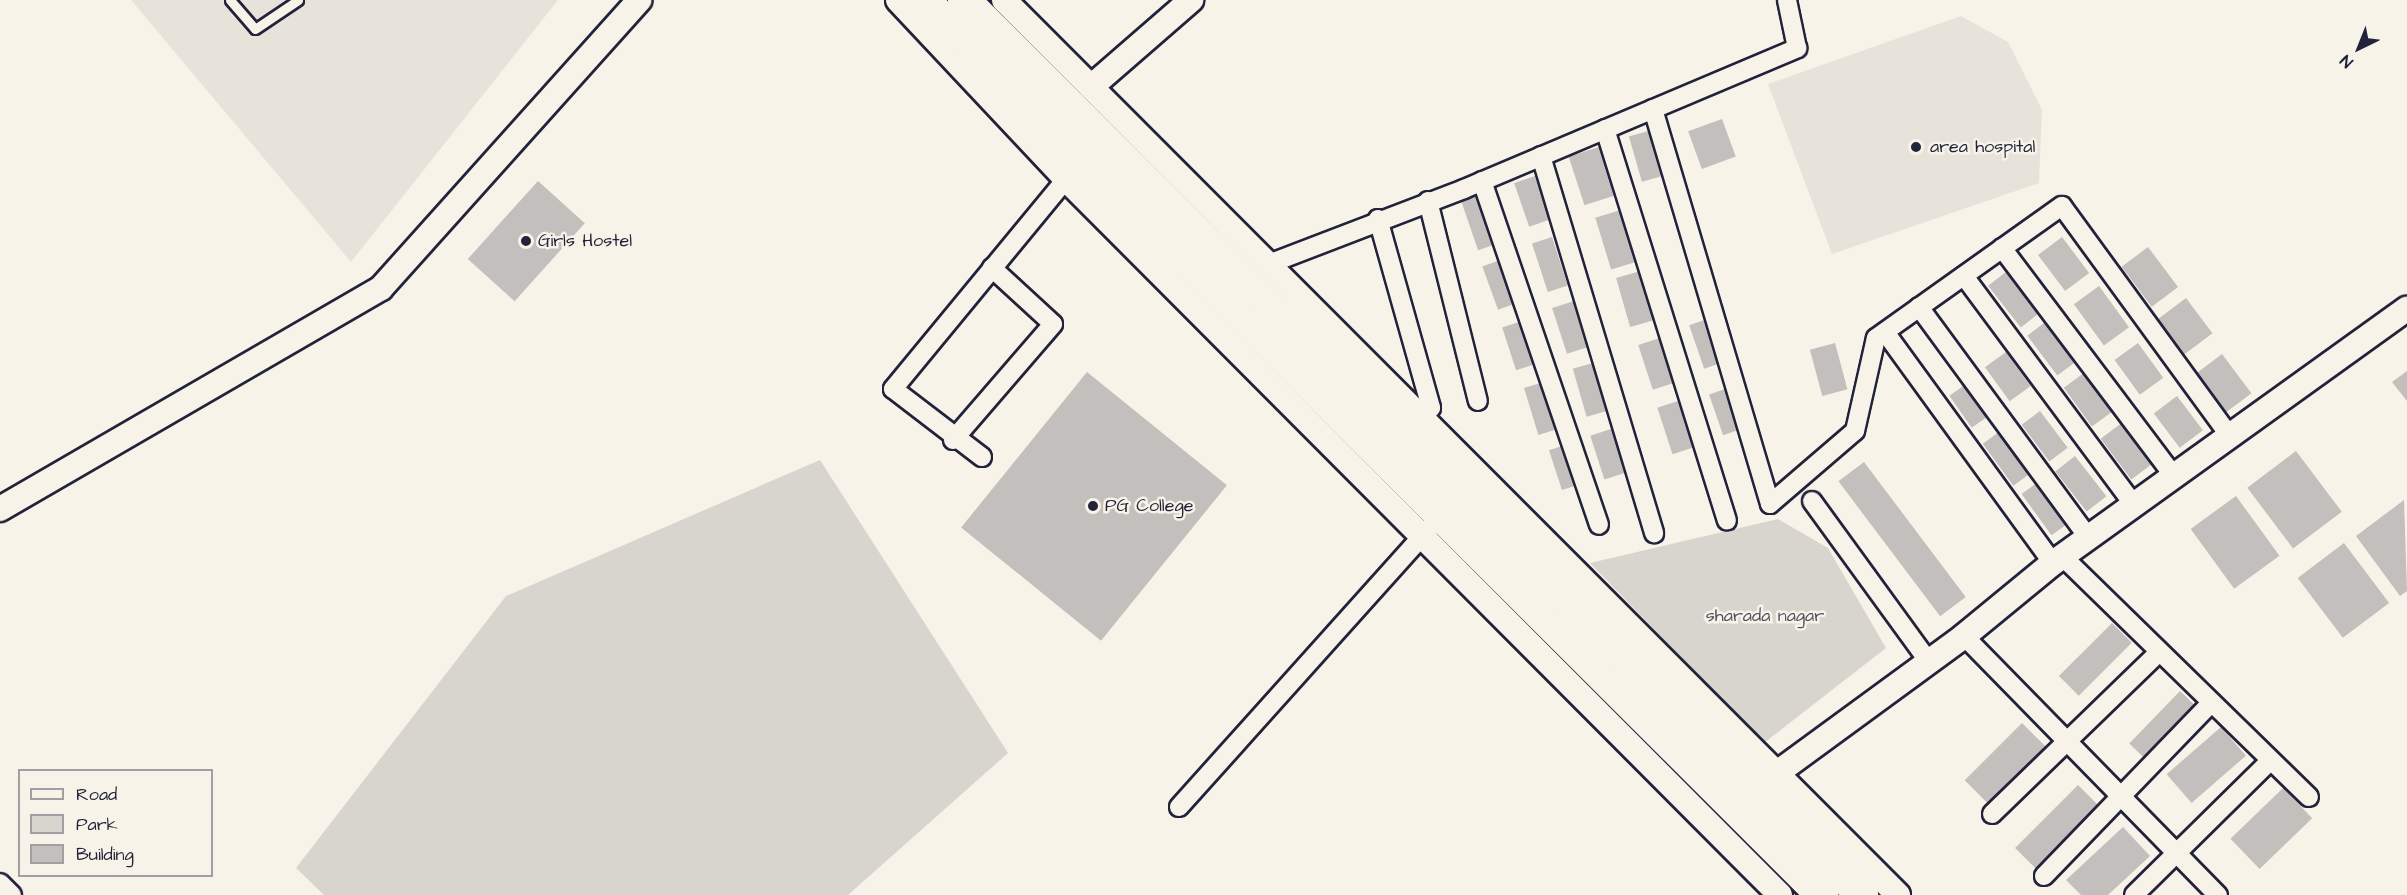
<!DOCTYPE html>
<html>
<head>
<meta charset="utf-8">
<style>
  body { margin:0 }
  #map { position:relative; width:2407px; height:895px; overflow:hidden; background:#f7f3e8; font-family:"Architects Daughter",sans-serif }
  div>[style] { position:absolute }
  .built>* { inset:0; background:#e7e3db }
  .green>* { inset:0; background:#d8d5cf }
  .building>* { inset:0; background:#c2bfbd; transform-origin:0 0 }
  .roads { filter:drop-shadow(2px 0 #22223b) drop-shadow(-2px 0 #22223b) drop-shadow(0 2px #22223b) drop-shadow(0 -2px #22223b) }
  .lane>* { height:9px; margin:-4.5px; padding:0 4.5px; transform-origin:4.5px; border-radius:4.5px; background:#f7f3e8 }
  .street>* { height:18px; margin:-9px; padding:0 9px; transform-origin:9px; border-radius:9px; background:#f7f3e8 }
  .secondary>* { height:24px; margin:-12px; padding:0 12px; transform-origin:12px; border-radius:12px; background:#f7f3e8 }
  .highway>* { height:32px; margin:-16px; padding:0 16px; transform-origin:16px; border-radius:16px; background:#f7f3e8 }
  .dots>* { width:16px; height:16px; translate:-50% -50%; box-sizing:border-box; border:3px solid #f7f3e8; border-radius:50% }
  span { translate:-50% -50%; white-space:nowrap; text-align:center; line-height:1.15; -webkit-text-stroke:5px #f7f3e8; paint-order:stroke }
  .poi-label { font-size:18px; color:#22223b }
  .left { translate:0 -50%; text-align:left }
  .park-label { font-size:18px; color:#504f60 }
  .legend { position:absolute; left:18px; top:769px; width:195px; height:108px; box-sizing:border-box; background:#f7f3e8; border:2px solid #a29fa3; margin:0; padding:8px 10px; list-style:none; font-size:18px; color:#22223b }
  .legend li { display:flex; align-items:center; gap:12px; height:30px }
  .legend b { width:30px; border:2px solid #a29fa3 }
  .north { position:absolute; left:2329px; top:18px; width:60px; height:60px; -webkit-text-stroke:4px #f7f3e8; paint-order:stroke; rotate:223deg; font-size:16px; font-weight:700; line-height:24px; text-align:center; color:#22223b }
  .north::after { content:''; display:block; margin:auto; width:21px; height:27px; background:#22223b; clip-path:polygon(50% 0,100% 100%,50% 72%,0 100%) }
</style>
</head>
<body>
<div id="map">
  <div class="built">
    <div style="clip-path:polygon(131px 0,558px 0,351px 262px)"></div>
    <div style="clip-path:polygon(1961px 16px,2008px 42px,2042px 110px,2039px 183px,1832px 254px,1768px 84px)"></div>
  </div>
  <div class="green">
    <div style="clip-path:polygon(820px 460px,1008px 753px,848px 895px,324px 895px,296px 868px,506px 596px)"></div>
    <div style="clip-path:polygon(1778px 519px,1828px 548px,1886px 648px,1764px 743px,1590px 563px)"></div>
  </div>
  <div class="building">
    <div style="left:1722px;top:119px;width:40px;height:36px;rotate:70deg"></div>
    <div style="left:1652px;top:130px;width:47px;height:24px;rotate:74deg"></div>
    <div style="left:1602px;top:146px;width:51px;height:35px;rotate:72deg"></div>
    <div style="left:1535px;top:176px;width:46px;height:22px;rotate:71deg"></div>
    <div style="left:538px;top:181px;width:63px;height:105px;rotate:42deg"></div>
    <div style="left:1481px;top:191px;width:55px;height:22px;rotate:71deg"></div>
    <div style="left:1624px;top:209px;width:54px;height:30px;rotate:73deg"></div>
    <div style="left:1552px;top:237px;width:51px;height:21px;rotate:72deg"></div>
    <div style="left:2062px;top:237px;width:45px;height:30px;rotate:53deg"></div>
    <div style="left:2148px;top:247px;width:50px;height:33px;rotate:53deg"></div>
    <div style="left:1503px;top:259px;width:46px;height:22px;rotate:70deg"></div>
    <div style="left:2011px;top:268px;width:53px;height:29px;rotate:52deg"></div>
    <div style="left:1644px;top:270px;width:51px;height:29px;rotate:74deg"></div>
    <div style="left:2099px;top:286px;width:51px;height:31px;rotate:54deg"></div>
    <div style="left:2186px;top:298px;width:44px;height:35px;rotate:53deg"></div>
    <div style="left:1574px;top:301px;width:48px;height:23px;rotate:72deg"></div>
    <div style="left:1710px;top:318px;width:46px;height:22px;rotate:71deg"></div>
    <div style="left:1525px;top:320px;width:45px;height:24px;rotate:72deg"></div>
    <div style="left:2048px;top:320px;width:50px;height:26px;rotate:53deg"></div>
    <div style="left:1663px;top:337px;width:47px;height:26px;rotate:72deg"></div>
    <div style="left:1835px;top:343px;width:48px;height:26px;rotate:75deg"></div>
    <div style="left:2138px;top:343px;width:43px;height:29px;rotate:54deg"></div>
    <div style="left:2006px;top:352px;width:42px;height:26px;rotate:54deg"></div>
    <div style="left:2222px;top:354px;width:49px;height:36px;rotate:53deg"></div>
    <div style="left:1593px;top:363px;width:50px;height:21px;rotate:74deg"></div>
    <div style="left:2088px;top:370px;width:48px;height:30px;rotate:54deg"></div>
    <div style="clip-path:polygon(2407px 371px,2407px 401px,2392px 382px)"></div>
    <div style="left:1087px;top:372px;width:180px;height:200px;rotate:39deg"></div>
    <div style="left:1547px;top:381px;width:49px;height:24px;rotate:73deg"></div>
    <div style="left:1969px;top:382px;width:39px;height:24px;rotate:55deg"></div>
    <div style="left:1728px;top:388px;width:43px;height:20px;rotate:71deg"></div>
    <div style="left:2177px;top:396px;width:43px;height:29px;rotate:53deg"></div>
    <div style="left:1684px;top:399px;width:49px;height:28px;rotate:72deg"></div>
    <div style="left:2040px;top:411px;width:46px;height:23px;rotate:53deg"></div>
    <div style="left:2127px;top:419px;width:51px;height:33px;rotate:53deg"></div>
    <div style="left:1614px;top:428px;width:46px;height:25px;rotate:72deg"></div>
    <div style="left:2003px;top:429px;width:52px;height:25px;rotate:54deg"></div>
    <div style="left:1568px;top:444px;width:42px;height:20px;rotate:72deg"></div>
    <div style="left:2296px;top:451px;width:76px;height:61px;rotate:53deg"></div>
    <div style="left:2075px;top:456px;width:51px;height:25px;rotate:52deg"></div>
    <div style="left:1864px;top:462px;width:169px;height:32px;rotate:53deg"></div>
    <div style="left:2041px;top:480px;width:51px;height:24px;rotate:54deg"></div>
    <div style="left:2236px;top:496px;width:74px;height:56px;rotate:54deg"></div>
    <div style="clip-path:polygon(2404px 500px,2407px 591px,2400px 596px,2356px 536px)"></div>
    <div style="left:2344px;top:543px;width:75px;height:58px;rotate:53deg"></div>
    <div style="left:2112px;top:623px;width:28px;height:75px;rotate:45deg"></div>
    <div style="left:2180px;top:691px;width:28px;height:73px;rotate:44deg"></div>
    <div style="left:2022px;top:723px;width:38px;height:81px;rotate:45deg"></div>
    <div style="left:2221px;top:727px;width:38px;height:72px;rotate:49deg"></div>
    <div style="left:2078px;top:785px;width:35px;height:89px;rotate:45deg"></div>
    <div style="left:2283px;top:788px;width:42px;height:73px;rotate:46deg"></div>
    <div style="clip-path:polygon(2123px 827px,2150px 856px,2108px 895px,2081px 895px,2066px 880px)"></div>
  </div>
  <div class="roads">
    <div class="lane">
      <div style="left:230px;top:0;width:38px;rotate:49deg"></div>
      <div style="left:255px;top:29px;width:52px;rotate:-34deg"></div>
    </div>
    <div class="street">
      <div style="left:1653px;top:109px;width:412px;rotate:73.5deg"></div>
      <div style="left:1770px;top:504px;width:112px;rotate:-40.7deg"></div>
      <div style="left:1855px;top:431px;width:95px;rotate:-77.3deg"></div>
      <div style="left:1876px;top:338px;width:228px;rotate:-35.4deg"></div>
      <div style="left:2062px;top:206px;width:285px;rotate:53.9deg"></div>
      <div style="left:1605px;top:129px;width:410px;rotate:72.7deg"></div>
      <div style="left:1541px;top:156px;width:394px;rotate:73.3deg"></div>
      <div style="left:1482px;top:181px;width:363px;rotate:71.2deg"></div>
      <div style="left:1428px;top:201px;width:206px;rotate:76deg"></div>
      <div style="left:1378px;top:219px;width:196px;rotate:74.3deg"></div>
      <div style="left:1431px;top:408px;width:13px;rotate:132deg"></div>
      <div style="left:2002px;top:248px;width:286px;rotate:53deg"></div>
      <div style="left:1266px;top:265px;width:212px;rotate:-21deg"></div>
      <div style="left:1464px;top:189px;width:362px;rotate:-22.9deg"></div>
      <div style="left:1797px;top:48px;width:49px;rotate:-101.8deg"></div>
      <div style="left:1964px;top:276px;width:285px;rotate:53.4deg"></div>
      <div style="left:1919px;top:307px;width:285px;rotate:53.7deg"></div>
      <div style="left:1885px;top:332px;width:286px;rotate:54deg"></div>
      <div style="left:953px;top:440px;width:153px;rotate:-49.2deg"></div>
      <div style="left:1053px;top:324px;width:83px;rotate:-137.4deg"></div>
      <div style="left:982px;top:457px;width:112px;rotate:-142.6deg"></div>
      <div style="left:893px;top:389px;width:272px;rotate:-50.5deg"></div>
      <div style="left:1812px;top:501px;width:199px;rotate:54deg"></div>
      <div style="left:2062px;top:556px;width:345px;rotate:44.3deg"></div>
      <div style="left:1964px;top:636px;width:363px;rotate:45.6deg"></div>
      <div style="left:1179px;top:807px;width:376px;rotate:-48.1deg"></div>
      <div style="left:1992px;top:814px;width:231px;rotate:-44.1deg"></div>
      <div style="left:2044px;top:876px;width:239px;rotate:-46deg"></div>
      <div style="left:0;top:883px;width:17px;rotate:45deg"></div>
      <div style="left:2134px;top:895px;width:190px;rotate:-44.6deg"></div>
    </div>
    <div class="secondary">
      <div style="left:898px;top:0;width:245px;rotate:46.8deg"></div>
      <div style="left:1066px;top:179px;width:1011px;rotate:45.08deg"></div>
      <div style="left:1004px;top:0;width:1265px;rotate:45.03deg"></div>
      <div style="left:1091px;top:87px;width:133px;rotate:-41deg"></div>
      <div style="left:0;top:509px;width:440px;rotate:-30.1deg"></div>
      <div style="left:381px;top:288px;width:387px;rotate:-48.1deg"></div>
      <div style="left:1777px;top:773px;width:232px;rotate:-36.2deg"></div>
      <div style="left:1964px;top:636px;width:115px;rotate:-39.4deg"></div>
      <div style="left:2053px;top:563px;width:436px;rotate:-35.7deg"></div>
    </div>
    <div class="highway">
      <div style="left:924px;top:0;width:1268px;rotate:44.9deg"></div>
      <div style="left:964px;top:0;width:1268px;rotate:44.9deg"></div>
    </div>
  </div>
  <div class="dots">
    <div style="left:1916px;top:147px;background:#22223b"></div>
    <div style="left:526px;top:241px;background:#22223b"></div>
    <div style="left:1093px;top:506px;background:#22223b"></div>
  </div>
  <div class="poi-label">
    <span class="left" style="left:1930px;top:147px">area hospital</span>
    <span class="left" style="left:538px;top:241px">Girls Hostel</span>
    <span class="left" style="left:1105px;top:506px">PG College</span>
  </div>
  <div class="park-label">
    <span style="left:1765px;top:616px">sharada nagar</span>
  </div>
  <ul class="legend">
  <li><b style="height:8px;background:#f7f3e8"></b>Road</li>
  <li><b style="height:16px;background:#d8d5cf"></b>Park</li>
  <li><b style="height:16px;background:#c2bfbd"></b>Building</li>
  </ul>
  <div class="north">N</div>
</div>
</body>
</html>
